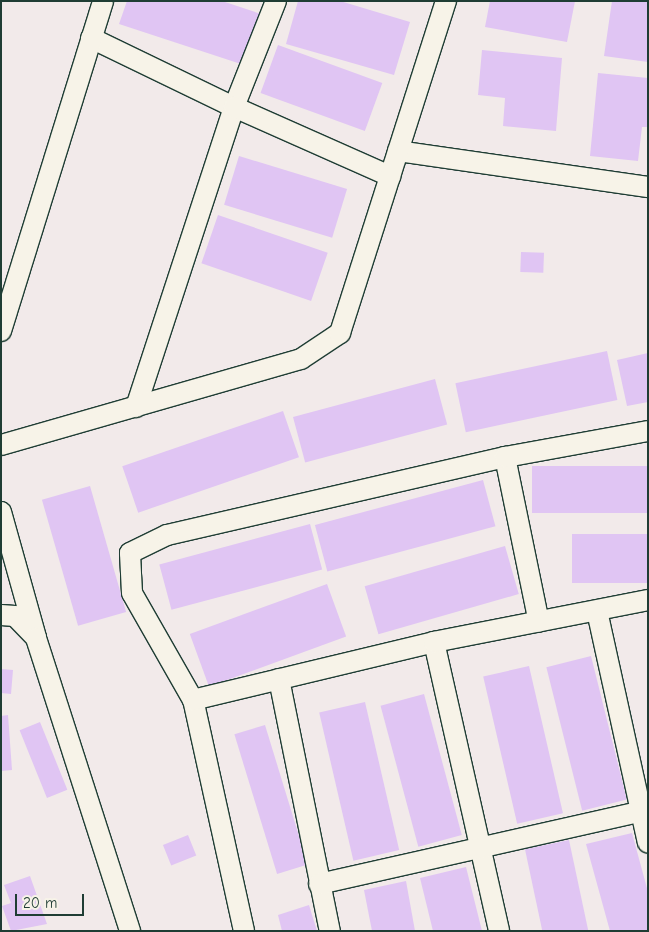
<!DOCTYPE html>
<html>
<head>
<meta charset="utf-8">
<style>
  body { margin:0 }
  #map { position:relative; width:649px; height:932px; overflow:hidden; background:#f2eaea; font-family:"Comic Neue",sans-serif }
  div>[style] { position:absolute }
  .building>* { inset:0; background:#e0c5f3; transform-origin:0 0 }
  .roads { filter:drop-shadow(1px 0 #1f3d34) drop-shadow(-1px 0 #1f3d34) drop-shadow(0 1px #1f3d34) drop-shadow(0 -1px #1f3d34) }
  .street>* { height:20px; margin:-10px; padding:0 10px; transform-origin:10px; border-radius:10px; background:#f7f3e8 }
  span { translate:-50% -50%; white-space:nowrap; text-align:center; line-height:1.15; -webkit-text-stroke:4px #f7f3e8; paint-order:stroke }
  .frame { position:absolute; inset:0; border:2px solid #1f3d34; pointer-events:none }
  .scale { position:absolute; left:15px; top:894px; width:69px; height:22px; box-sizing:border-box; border:2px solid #1f3d34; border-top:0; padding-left:6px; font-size:15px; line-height:18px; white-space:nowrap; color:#1f3d34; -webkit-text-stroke:4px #f7f3e8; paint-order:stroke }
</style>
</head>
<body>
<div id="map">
  <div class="building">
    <div style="clip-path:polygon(127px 1px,222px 1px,264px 15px,247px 66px,119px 24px)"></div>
    <div style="clip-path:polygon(298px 1px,340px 1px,410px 22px,394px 75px,286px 44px)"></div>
    <div style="clip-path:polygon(490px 1px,575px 1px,567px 42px,485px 27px)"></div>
    <div style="clip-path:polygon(612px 1px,648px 1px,648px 62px,604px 56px)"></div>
    <div style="left:278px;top:45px;width:111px;height:51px;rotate:20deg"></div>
    <div style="clip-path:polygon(482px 50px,562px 58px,556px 131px,503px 126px,505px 98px,478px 95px)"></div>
    <div style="clip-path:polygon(598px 73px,648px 78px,648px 127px,642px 127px,638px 161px,590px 156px)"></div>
    <div style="left:239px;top:156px;width:113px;height:51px;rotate:17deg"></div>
    <div style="left:218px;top:215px;width:116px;height:51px;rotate:19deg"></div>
    <div style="left:521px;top:252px;width:23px;height:20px;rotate:2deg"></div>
    <div style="left:607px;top:351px;width:50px;height:155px;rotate:78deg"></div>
    <div style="clip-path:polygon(648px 353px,648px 402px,627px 406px,617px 360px)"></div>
    <div style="left:435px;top:379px;width:47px;height:147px;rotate:75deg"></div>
    <div style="left:283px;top:411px;width:49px;height:170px;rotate:71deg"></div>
    <div style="left:648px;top:466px;width:47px;height:116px;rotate:90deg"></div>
    <div style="left:483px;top:480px;width:48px;height:174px;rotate:75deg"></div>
    <div style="left:90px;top:486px;width:131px;height:50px;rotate:74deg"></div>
    <div style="left:310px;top:524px;width:47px;height:156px;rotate:75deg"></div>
    <div style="left:648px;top:534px;width:49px;height:76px;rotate:90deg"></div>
    <div style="left:505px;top:546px;width:50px;height:146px;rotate:74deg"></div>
    <div style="left:327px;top:584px;width:56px;height:146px;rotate:70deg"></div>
    <div style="left:591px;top:656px;width:148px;height:46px;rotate:76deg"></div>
    <div style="left:529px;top:666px;width:151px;height:47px;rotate:77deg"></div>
    <div style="clip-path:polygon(1px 669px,13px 670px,11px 694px,1px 693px)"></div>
    <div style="left:424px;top:694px;width:146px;height:45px;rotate:75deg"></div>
    <div style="left:365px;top:702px;width:152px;height:47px;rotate:77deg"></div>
    <div style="clip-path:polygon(8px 715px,12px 770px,1px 771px,1px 716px)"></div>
    <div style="left:40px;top:722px;width:73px;height:22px;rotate:68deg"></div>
    <div style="left:265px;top:725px;width:146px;height:32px;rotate:73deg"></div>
    <div style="clip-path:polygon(632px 833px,648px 892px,648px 931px,610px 931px,586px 844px)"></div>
    <div style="left:188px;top:835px;width:22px;height:27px;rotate:68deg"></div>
    <div style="left:569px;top:840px;width:93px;height:45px;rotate:78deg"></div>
    <div style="clip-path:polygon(466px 867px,482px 931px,433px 931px,420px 878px)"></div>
    <div style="clip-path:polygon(30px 876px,47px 924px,11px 931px,2px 906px,11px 903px,4px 885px)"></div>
    <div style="clip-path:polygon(406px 881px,415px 931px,372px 931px,364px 890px)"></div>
    <div style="clip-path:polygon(309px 905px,317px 931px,282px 931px,278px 915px)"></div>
  </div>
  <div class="roads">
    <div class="street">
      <div style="left:91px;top:38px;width:159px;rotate:25.8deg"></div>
      <div style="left:234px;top:107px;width:114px;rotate:-68.4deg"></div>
      <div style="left:398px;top:151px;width:253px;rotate:8.2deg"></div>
      <div style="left:1px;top:331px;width:345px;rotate:-72.8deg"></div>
      <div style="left:136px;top:407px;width:316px;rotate:-71.9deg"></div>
      <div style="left:234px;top:107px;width:171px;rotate:23.9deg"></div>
      <div style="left:1px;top:445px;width:312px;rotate:-16deg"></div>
      <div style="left:301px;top:359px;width:47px;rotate:-33.7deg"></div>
      <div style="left:340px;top:333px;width:349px;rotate:-72.3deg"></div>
      <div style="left:505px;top:457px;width:168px;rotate:78.4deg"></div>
      <div style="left:1px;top:512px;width:130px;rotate:74.4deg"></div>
      <div style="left:597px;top:611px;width:237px;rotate:77.6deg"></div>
      <div style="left:1px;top:615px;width:14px;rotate:4deg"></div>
      <div style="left:15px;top:616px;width:30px;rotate:46deg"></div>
      <div style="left:36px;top:638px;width:308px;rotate:72.2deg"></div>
      <div style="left:434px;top:642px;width:296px;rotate:77.3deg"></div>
      <div style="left:279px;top:679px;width:257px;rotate:78.6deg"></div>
      <div style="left:193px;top:700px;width:123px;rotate:-119.7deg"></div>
      <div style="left:132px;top:593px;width:40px;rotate:-92.9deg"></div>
      <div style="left:130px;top:553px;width:41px;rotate:-25.9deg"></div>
      <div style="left:167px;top:535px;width:347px;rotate:-13deg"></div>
      <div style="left:505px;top:457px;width:145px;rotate:-10.3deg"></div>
      <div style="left:319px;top:884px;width:337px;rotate:-12.7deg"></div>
      <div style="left:244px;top:931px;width:237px;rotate:-102.4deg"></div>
      <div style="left:193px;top:700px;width:248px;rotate:-13.5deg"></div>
      <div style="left:434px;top:642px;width:218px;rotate:-11.1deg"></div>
    </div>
  </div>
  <div class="frame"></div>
  <div class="scale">20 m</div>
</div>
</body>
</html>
